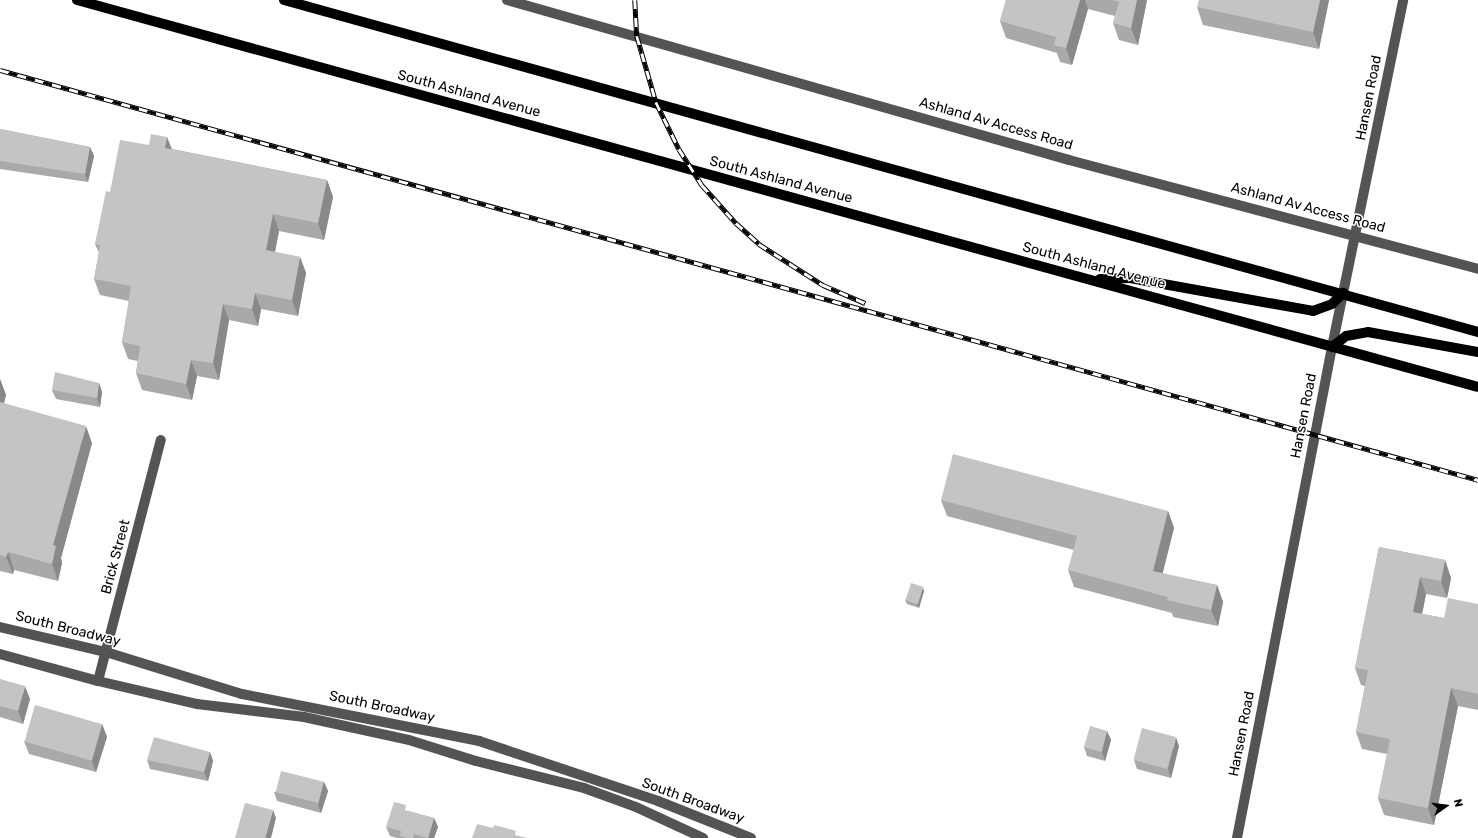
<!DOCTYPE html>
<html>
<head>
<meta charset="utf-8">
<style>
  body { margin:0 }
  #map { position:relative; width:1478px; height:838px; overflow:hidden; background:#fff; font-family:Rubik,sans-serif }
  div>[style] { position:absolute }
  .minor>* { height:10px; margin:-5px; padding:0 5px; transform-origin:5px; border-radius:5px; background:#545454 }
  .major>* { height:10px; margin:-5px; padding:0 5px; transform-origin:5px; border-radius:5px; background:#000 }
  .rail>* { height:4.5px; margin-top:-2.25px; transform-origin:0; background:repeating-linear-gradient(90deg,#fff 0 9px,#000 0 18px); box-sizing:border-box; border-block:1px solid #000 }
  .wall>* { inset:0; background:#a9a9a9 }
  .shaded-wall>* { inset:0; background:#898989 }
  .building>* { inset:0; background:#c4c4c4; transform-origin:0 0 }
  span { translate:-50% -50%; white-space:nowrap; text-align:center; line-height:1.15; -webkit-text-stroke:3px #fff; paint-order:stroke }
  .street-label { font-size:14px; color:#000 }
  .north { position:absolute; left:1426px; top:786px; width:40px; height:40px; -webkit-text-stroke:3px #fff; paint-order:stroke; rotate:76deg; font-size:11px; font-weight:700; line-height:16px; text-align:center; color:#000 }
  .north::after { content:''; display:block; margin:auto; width:14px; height:18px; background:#000; clip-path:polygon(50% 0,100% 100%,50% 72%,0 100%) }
</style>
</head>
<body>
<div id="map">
  <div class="minor">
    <div style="left:507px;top:0;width:584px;rotate:15.89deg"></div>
    <div style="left:1069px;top:160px;width:423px;rotate:14.9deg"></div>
    <div style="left:0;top:627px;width:109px;rotate:13.3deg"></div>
    <div style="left:106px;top:652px;width:142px;rotate:17.2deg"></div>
    <div style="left:242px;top:694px;width:242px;rotate:11.2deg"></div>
    <div style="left:479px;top:741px;width:189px;rotate:18.5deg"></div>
    <div style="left:658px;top:801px;width:100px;rotate:21.7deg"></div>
    <div style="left:0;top:654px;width:102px;rotate:15.4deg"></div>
    <div style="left:98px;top:681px;width:102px;rotate:13.1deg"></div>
    <div style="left:197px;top:704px;width:108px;rotate:6.9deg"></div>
    <div style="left:304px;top:717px;width:107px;rotate:12.4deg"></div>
    <div style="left:409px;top:740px;width:70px;rotate:17.4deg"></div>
    <div style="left:476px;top:761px;width:111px;rotate:14deg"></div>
    <div style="left:584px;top:788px;width:55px;rotate:20.1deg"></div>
    <div style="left:636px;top:807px;width:74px;rotate:24.8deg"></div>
    <div style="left:98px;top:681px;width:249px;rotate:-75.4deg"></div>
    <div style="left:1237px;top:838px;width:500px;rotate:-79.05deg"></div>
    <div style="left:1332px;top:347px;width:354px;rotate:-78.4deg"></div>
  </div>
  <div class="major">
    <div style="left:77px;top:0;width:1453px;rotate:15.44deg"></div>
    <div style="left:284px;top:0;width:1239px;rotate:15.54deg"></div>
    <div style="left:1100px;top:279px;width:30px;rotate:-2deg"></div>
    <div style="left:1130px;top:278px;width:186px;rotate:10.2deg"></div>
    <div style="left:1313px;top:311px;width:20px;rotate:-20deg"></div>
    <div style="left:1332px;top:304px;width:16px;rotate:-45deg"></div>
    <div style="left:1332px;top:347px;width:18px;rotate:-38deg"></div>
    <div style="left:1346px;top:336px;width:22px;rotate:-10deg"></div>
    <div style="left:1368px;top:332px;width:112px;rotate:10.3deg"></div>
  </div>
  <div class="rail">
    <div style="left:635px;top:0;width:36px;rotate:87deg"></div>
    <div style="left:637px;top:36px;width:69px;rotate:73.9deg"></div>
    <div style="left:656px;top:102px;width:52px;rotate:63.9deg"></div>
    <div style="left:679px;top:149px;width:43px;rotate:57.4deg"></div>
    <div style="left:702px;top:185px;width:51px;rotate:48.2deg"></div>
    <div style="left:736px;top:223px;width:31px;rotate:42deg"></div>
    <div style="left:759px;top:244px;width:76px;rotate:32.6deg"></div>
    <div style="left:823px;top:285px;width:46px;rotate:23.2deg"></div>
    <div style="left:0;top:70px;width:1534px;rotate:15.5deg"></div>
  </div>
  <div class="wall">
    <div style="clip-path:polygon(1006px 0,1147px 0,1138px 45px,1119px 40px,1113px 23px,1115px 16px,1088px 9px,1072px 65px,1060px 62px,1057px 53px,1006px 38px,1000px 21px)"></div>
    <div style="clip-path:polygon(1329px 0,1319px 49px,1203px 25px,1197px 7px)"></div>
    <div style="clip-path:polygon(0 129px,90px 147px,94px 156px,88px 182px,0 169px)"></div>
    <div style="clip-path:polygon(167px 137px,172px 149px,327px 180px,333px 197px,324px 240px,279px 231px,275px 252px,300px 257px,306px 273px,298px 316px,261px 309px,258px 326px,229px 320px,219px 380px,197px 376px,192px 400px,142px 390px,136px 373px,138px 361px,128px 359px,122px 342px,129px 301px,100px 295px,94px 279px,99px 253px,95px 244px,110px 192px,149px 145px)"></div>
    <div style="clip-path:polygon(0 379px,6px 395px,4px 403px,92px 443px,61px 558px,62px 563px,58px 581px,14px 570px,13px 574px,0 571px)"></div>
    <div style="clip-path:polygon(99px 383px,102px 392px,100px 407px,56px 399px,52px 390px)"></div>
    <div style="clip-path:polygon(941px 500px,1168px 511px,1174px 528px,1162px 574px,1217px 585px,1223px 602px,1218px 626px,1173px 617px,1172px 613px,1074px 587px,1068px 570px,1074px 550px,947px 516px)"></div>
    <div style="clip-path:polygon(1379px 547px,1445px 560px,1451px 578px,1447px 598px,1426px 594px,1422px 614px,1444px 618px,1478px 604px,1478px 710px,1458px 706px,1434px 825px,1384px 815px,1378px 798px,1387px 754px,1362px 749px,1356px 732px,1365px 686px,1361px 685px,1355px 668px)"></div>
    <div style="clip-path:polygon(924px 591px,919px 608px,907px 604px,905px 600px)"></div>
    <div style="clip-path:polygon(0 679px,30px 699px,23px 724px,0 717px)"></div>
    <div style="clip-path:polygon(102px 724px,107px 737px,96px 772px,29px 754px,24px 741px)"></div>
    <div style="clip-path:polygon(1107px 731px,1111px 740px,1105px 761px,1087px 756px,1084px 747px)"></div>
    <div style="clip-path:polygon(1179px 746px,1171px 778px,1137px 769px,1134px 760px)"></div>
    <div style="clip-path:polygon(210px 752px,213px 761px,208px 781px,150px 769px,147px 760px)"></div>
    <div style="clip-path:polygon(324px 782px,328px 791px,321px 813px,277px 801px,274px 792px)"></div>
    <div style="clip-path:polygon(408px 811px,434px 818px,438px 827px,434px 838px,397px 838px,390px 836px,386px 827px)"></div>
  </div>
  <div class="shaded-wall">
    <div style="clip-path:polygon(1080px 0,1085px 0,1088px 9px,1072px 65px,1066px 48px)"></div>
    <div style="clip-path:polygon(1137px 0,1147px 0,1138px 45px,1131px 28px)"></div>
    <div style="clip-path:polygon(1320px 0,1329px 0,1319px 49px,1313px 32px)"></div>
    <div style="clip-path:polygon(167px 137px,173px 154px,165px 148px)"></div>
    <div style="clip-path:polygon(90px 147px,94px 156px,88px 182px,85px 174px)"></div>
    <div style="clip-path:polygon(327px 180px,333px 197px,324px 240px,318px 223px)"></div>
    <div style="clip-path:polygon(273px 214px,279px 231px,272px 267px,266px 250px)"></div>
    <div style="clip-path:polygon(300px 257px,306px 273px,298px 316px,292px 300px)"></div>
    <div style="clip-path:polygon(255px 293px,261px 309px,258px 326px,252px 309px)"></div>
    <div style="clip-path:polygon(223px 304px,229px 320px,219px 380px,213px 363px)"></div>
    <div style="clip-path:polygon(191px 360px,197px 376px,192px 400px,186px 384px)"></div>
    <div style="clip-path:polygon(0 379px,6px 395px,0 416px)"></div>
    <div style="clip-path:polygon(99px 383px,102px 392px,100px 407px,97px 398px)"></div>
    <div style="clip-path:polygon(86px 426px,92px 443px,61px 558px,62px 563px,58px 581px,52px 564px,53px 545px)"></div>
    <div style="clip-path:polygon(1168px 511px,1174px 528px,1159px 588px,1153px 571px)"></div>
    <div style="clip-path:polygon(8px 552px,14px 570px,13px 574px,6px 557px)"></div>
    <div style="clip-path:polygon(1445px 560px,1451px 578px,1447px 598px,1441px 581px)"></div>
    <div style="clip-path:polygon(1420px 577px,1426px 594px,1419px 630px,1413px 612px)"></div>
    <div style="clip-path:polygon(1217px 585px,1223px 602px,1218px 626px,1211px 610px)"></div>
    <div style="clip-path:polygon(923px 587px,924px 591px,919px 608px,917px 604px)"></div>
    <div style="clip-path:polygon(25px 686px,30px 699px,23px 724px,18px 711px)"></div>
    <div style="clip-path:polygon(1451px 688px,1458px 706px,1434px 825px,1428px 808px)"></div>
    <div style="clip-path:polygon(102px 724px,107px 737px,96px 772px,91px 759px)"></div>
    <div style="clip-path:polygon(1107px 731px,1111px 740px,1105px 761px,1102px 752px)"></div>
    <div style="clip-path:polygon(1176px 737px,1179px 746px,1171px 778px,1168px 769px)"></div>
    <div style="clip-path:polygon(210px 752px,213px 761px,208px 781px,204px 772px)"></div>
    <div style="clip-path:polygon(324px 782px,328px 791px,321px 813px,318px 804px)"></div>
    <div style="clip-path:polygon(273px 810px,276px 818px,271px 838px,265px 838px)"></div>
    <div style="clip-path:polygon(434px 818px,438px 827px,434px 838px,428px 838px)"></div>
  </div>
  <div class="building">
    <div style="clip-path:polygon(1006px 0,1080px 0,1066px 48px,1054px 45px,1056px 37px,1000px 21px)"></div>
    <div style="clip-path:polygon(1112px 0,1137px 0,1131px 28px,1113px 23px,1119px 2px)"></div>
    <div style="clip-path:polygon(1199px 0,1320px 0,1313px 32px,1197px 7px)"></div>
    <div style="clip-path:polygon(0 129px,90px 147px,85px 174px,0 161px)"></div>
    <div style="clip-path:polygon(151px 134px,167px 137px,165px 148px,327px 180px,318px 223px,273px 214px,266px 250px,300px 257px,292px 300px,255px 293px,252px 309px,223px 304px,213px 363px,191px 360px,186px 384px,136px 373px,140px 346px,122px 342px,131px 286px,94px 279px,100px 245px,95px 244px,106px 191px,110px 192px,120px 140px,149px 145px)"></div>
    <div style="clip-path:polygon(55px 372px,99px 383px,97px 398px,52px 390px)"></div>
    <div style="clip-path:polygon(0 402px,86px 426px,53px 545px,56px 546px,52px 564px,8px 552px,6px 557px,0 555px)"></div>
    <div style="clip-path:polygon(953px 454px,1168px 511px,1153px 571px,1217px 585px,1211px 610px,1167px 600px,1168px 597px,1068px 570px,1077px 536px,941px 500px)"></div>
    <div style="clip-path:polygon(1379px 547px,1445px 560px,1441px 581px,1420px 577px,1413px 612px,1444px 618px,1448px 598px,1478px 604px,1478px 694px,1451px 688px,1428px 808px,1378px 798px,1390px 739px,1356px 732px,1368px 670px,1355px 668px)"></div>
    <div style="left:911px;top:583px;width:13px;height:18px;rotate:18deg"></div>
    <div style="clip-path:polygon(0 679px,25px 686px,18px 711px,0 706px)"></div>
    <div style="left:35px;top:705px;width:70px;height:38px;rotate:16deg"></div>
    <div style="left:1090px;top:726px;width:18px;height:22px;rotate:16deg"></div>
    <div style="left:1142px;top:728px;width:35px;height:33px;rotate:15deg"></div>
    <div style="clip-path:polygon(154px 737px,210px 752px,204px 772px,147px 760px)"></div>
    <div style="left:281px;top:771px;width:44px;height:22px;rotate:14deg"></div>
    <div style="clip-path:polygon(394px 802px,406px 805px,405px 810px,434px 818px,428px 838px,414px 834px,413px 838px,407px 838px,400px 836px,401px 831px,386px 827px)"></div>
    <div style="clip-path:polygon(245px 803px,273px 810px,265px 838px,235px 838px)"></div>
    <div style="clip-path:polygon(477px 824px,493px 828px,494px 825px,516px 831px,515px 835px,527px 838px,472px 838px)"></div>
  </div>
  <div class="street-label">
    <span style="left:469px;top:94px;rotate:15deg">South Ashland Avenue</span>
    <span style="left:1369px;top:98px;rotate:-79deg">Hansen Road</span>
    <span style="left:996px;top:124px;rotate:16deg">Ashland Av Access Road</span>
    <span style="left:781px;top:180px;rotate:15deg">South Ashland Avenue</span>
    <span style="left:1308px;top:208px;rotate:15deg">Ashland Av Access Road</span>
    <span style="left:1094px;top:266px;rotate:15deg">South Ashland Avenue</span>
    <span style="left:1304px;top:416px;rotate:-79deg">Hansen Road</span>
    <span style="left:116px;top:557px;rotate:-75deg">Brick Street</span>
    <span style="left:68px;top:629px;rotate:14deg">South Broadway</span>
    <span style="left:382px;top:707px;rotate:12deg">South Broadway</span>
    <span style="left:1242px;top:734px;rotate:-79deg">Hansen Road</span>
    <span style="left:693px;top:801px;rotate:20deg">South Broadway</span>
  </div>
  <div class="north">N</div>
</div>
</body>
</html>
